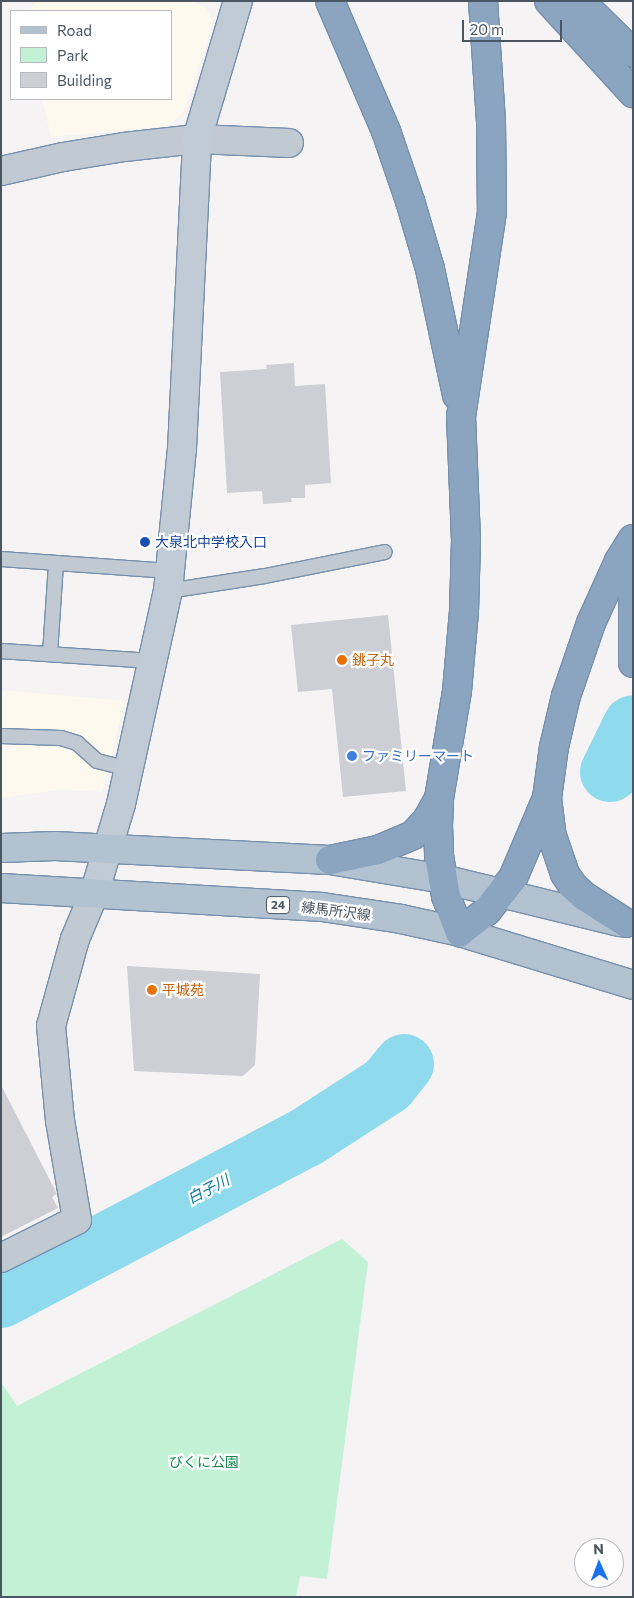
<!DOCTYPE html>
<html>
<head>
<meta charset="utf-8">
<style>
  body { margin:0 }
  #map { position:relative; width:634px; height:1598px; overflow:hidden; background:#f5f3f3; font-family:Commissioner,"Noto Sans JP",sans-serif }
  div>[style] { position:absolute }
  .commercial>* { inset:0; background:#fdf9ef }
  .green>* { inset:0; background:#c3f1d5 }
  .river>* { height:60px; margin:-30px; padding:0 30px; transform-origin:30px; border-radius:30px; background:#90daee }
  .building>* { inset:0; background:#cdcfd5 }
  .roads { filter:drop-shadow(1px 0 #7690ad) drop-shadow(-1px 0 #7690ad) drop-shadow(0 1px #7690ad) drop-shadow(0 -1px #7690ad) }
  .lane>* { height:14px; margin:-7px; padding:0 7px; transform-origin:7px; border-radius:7px; background:#c1cad2 }
  .street>* { height:28px; margin:-14px; padding:0 14px; transform-origin:14px; border-radius:14px; background:#c1cad2 }
  .secondary>* { height:28px; margin:-14px; padding:0 14px; transform-origin:14px; border-radius:14px; background:#c1cbd6 }
  .primary>* { height:28px; margin:-14px; padding:0 14px; transform-origin:14px; border-radius:14px; background:#b3c2d1 }
  .highway>* { height:28px; margin:-14px; padding:0 14px; transform-origin:14px; border-radius:14px; background:#8ba5c1 }
  .dots>* { width:14px; height:14px; translate:-50% -50%; box-sizing:border-box; border:2px solid #fff; border-radius:50% }
  span { translate:-50% -50%; white-space:nowrap; text-align:center; line-height:1.15; -webkit-text-stroke:4.5px #fff; paint-order:stroke }
  .shield-label span { padding:1px 4px; background:#fff; border:1px solid; border-radius:4px; -webkit-text-stroke-width:0 }
  .shield-label { font-size:12px; color:#4a5661; font-weight:700 }
  .transit-label { font-size:14px; color:#164399 }
  .left { translate:0 -50%; text-align:left }
  .food-label { font-size:14px; color:#c56008 }
  .shop-label { font-size:14px; color:#366cbe }
  .street-label { font-size:14px; color:#4a5661 }
  .park-label { font-size:14px; color:#17864f }
  .water-label { font-size:15px; color:#0c7c9b; font-style:italic }
  .frame { position:absolute; inset:0; border:2px solid #4a5661; pointer-events:none }
  .legend { position:absolute; left:10px; top:10px; width:162px; height:90px; box-sizing:border-box; background:#fff; border:1px solid #b7bbc0; margin:0; padding:6px 9px; list-style:none; font-size:15px; color:#4a5661 }
  .legend li { display:flex; align-items:center; gap:10px; height:25px }
  .legend b { width:25px; border:1px solid #b7bbc0 }
  .north { position:absolute; left:574px; top:1538px; width:50px; height:50px; box-sizing:border-box; background:#fff; border:1px solid #b7bbc0; border-radius:50%; rotate:358deg; font-size:14px; font-weight:700; line-height:20px; text-align:center; color:#4a5661 }
  .north::after { content:''; display:block; margin:auto; width:18px; height:22px; background:#1a73e8; clip-path:polygon(50% 0,100% 100%,50% 72%,0 100%) }
  .scale { position:absolute; left:462px; top:20px; width:100px; height:22px; box-sizing:border-box; border:2px solid #4a5661; border-top:0; padding-left:6px; font-size:15px; line-height:18px; white-space:nowrap; color:#4a5661; -webkit-text-stroke:4px #fff; paint-order:stroke }
</style>
</head>
<body>
<div id="map">
  <div class="commercial">
    <div style="clip-path:polygon(36px 1px,194px 1px,207px 9px,213px 24px,183px 113px,168px 126px,51px 137px,42px 99px,171px 99px,171px 11px,30px 11px)"></div>
    <div style="clip-path:polygon(1px 690px,125px 701px,102px 792px,57px 790px,1px 798px)"></div>
  </div>
  <div class="green">
    <div style="clip-path:polygon(342px 1239px,368px 1262px,327px 1579px,300px 1576px,296px 1597px,1px 1597px,1px 1382px,17px 1406px)"></div>
  </div>
  <div class="river">
    <div style="left:610px;top:772px;width:52px;rotate:-63.9deg"></div>
    <div style="left:1px;top:1298px;width:344px;rotate:-27.8deg"></div>
    <div style="left:305px;top:1138px;width:98px;rotate:-32.9deg"></div>
    <div style="left:387px;top:1085px;width:27px;rotate:-51deg"></div>
  </div>
  <div class="building">
    <div style="clip-path:polygon(294px 363px,295px 386px,325px 384px,331px 483px,305px 485px,305px 498px,291px 498px,292px 502px,263px 504px,262px 491px,227px 493px,220px 372px,267px 369px,266px 365px)"></div>
    <div style="clip-path:polygon(388px 615px,406px 791px,343px 797px,332px 689px,298px 692px,291px 625px)"></div>
    <div style="clip-path:polygon(127px 966px,260px 974px,255px 1065px,243px 1076px,134px 1071px)"></div>
    <div style="clip-path:polygon(1px 1085px,57px 1194px,52px 1197px,58px 1208px,1px 1237px)"></div>
  </div>
  <div class="roads">
    <div class="lane">
      <div style="left:1px;top:559px;width:169px;rotate:4.1deg"></div>
      <div style="left:168px;top:591px;width:98px;rotate:-8.8deg"></div>
      <div style="left:265px;top:576px;width:122px;rotate:-11.3deg"></div>
      <div style="left:1px;top:651px;width:152px;rotate:3.8deg"></div>
      <div style="left:50px;top:654px;width:91px;rotate:-86.2deg"></div>
      <div style="left:1px;top:736px;width:60px;rotate:1.9deg"></div>
      <div style="left:61px;top:738px;width:17px;rotate:17deg"></div>
      <div style="left:77px;top:743px;width:27px;rotate:42deg"></div>
      <div style="left:97px;top:761px;width:33px;rotate:14deg"></div>
    </div>
    <div class="street">
      <div style="left:1px;top:171px;width:64px;rotate:-12.7deg"></div>
      <div style="left:63px;top:157px;width:62px;rotate:-9.3deg"></div>
      <div style="left:124px;top:147px;width:73px;rotate:-6.3deg"></div>
      <div style="left:197px;top:139px;width:92px;rotate:2.5deg"></div>
      <div style="left:1px;top:1258px;width:85px;rotate:-26.6deg"></div>
      <div style="left:77px;top:1220px;width:100px;rotate:-99.7deg"></div>
      <div style="left:60px;top:1121px;width:95px;rotate:-95.4deg"></div>
      <div style="left:51px;top:1026px;width:90px;rotate:-74.6deg"></div>
      <div style="left:75px;top:939px;width:49px;rotate:-67.1deg"></div>
    </div>
    <div class="secondary">
      <div style="left:94px;top:894px;width:94px;rotate:-73.3deg"></div>
      <div style="left:121px;top:804px;width:218px;rotate:-77.6deg"></div>
      <div style="left:168px;top:591px;width:143px;rotate:-84.4deg"></div>
      <div style="left:182px;top:449px;width:310px;rotate:-87.2deg"></div>
      <div style="left:197px;top:139px;width:144px;rotate:-73.5deg"></div>
    </div>
    <div class="primary">
      <div style="left:1px;top:848px;width:54px;rotate:-2.1deg"></div>
      <div style="left:55px;top:846px;width:275px;rotate:2.9deg"></div>
      <div style="left:330px;top:860px;width:115px;rotate:9.5deg"></div>
      <div style="left:443px;top:879px;width:182px;rotate:13.7deg"></div>
      <div style="left:1px;top:888px;width:322px;rotate:3.4deg"></div>
      <div style="left:322px;top:907px;width:80px;rotate:8.6deg"></div>
      <div style="left:401px;top:919px;width:60px;rotate:12.4deg"></div>
      <div style="left:460px;top:932px;width:181px;rotate:17deg"></div>
    </div>
    <div class="highway">
      <div style="left:330px;top:1px;width:142px;rotate:66.7deg"></div>
      <div style="left:386px;top:131px;width:74px;rotate:71.1deg"></div>
      <div style="left:410px;top:201px;width:71px;rotate:73.6deg"></div>
      <div style="left:430px;top:269px;width:129px;rotate:77.9deg"></div>
      <div style="left:483px;top:1px;width:121px;rotate:86.2deg"></div>
      <div style="left:491px;top:122px;width:90px;rotate:89.4deg"></div>
      <div style="left:492px;top:212px;width:206px;rotate:98.6deg"></div>
      <div style="left:461px;top:416px;width:124px;rotate:87.7deg"></div>
      <div style="left:466px;top:540px;width:71px;rotate:91.6deg"></div>
      <div style="left:464px;top:611px;width:80px;rotate:95deg"></div>
      <div style="left:457px;top:691px;width:109px;rotate:99.5deg"></div>
      <div style="left:439px;top:798px;width:27px;rotate:92deg"></div>
      <div style="left:438px;top:825px;width:31px;rotate:88deg"></div>
      <div style="left:439px;top:856px;width:41px;rotate:80.1deg"></div>
      <div style="left:446px;top:896px;width:39px;rotate:69deg"></div>
      <div style="left:460px;top:932px;width:34px;rotate:-38deg"></div>
      <div style="left:487px;top:911px;width:42px;rotate:-51.8deg"></div>
      <div style="left:513px;top:878px;width:87px;rotate:-67deg"></div>
      <div style="left:547px;top:798px;width:51px;rotate:-82.2deg"></div>
      <div style="left:554px;top:747px;width:52px;rotate:-76.8deg"></div>
      <div style="left:566px;top:696px;width:77px;rotate:-71.1deg"></div>
      <div style="left:591px;top:623px;width:68px;rotate:-65.7deg"></div>
      <div style="left:619px;top:561px;width:26px;rotate:-58deg"></div>
      <div style="left:549px;top:1px;width:125px;rotate:47.6deg"></div>
      <div style="left:580px;top:1px;width:74px;rotate:44.5deg"></div>
      <div style="left:633px;top:578px;width:85px;rotate:90deg"></div>
      <div style="left:547px;top:798px;width:35px;rotate:83deg"></div>
      <div style="left:551px;top:833px;width:43px;rotate:71.1deg"></div>
      <div style="left:565px;top:874px;width:14px;rotate:56deg"></div>
      <div style="left:573px;top:886px;width:15px;rotate:42deg"></div>
      <div style="left:584px;top:896px;width:50px;rotate:32.7deg"></div>
      <div style="left:330px;top:860px;width:49px;rotate:-11.8deg"></div>
      <div style="left:378px;top:850px;width:38px;rotate:-23deg"></div>
      <div style="left:413px;top:835px;width:21px;rotate:-47deg"></div>
      <div style="left:427px;top:820px;width:25px;rotate:-61deg"></div>
    </div>
  </div>
  <div class="dots">
    <div style="left:145px;top:542px;background:#1a4fb4"></div>
    <div style="left:342px;top:660px;background:#e8710a"></div>
    <div style="left:352px;top:756px;background:#3f7fe0"></div>
    <div style="left:152px;top:990px;background:#e8710a"></div>
  </div>
  <div class="shield-label">
    <span style="left:278px;top:905px">24</span>
  </div>
  <div class="transit-label">
    <span class="left" style="left:155px;top:542px">大泉北中学校入口</span>
  </div>
  <div class="food-label">
    <span class="left" style="left:352px;top:660px">銚子丸</span>
    <span class="left" style="left:162px;top:990px">平城苑</span>
  </div>
  <div class="shop-label">
    <span class="left" style="left:362px;top:756px">ファミリーマート</span>
  </div>
  <div class="street-label">
    <span style="left:336px;top:911px;rotate:7deg">練馬所沢線</span>
  </div>
  <div class="park-label">
    <span style="left:204px;top:1462px">びくに公園</span>
  </div>
  <div class="water-label">
    <span style="left:208px;top:1189px;rotate:-28deg">白子川</span>
  </div>
  <div class="frame"></div>
  <ul class="legend">
  <li><b style="height:6px;background:#b3c2d1"></b>Road</li>
  <li><b style="height:14px;background:#c3f1d5"></b>Park</li>
  <li><b style="height:14px;background:#cdcfd5"></b>Building</li>
  </ul>
  <div class="north">N</div>
  <div class="scale">20 m</div>
</div>
</body>
</html>
